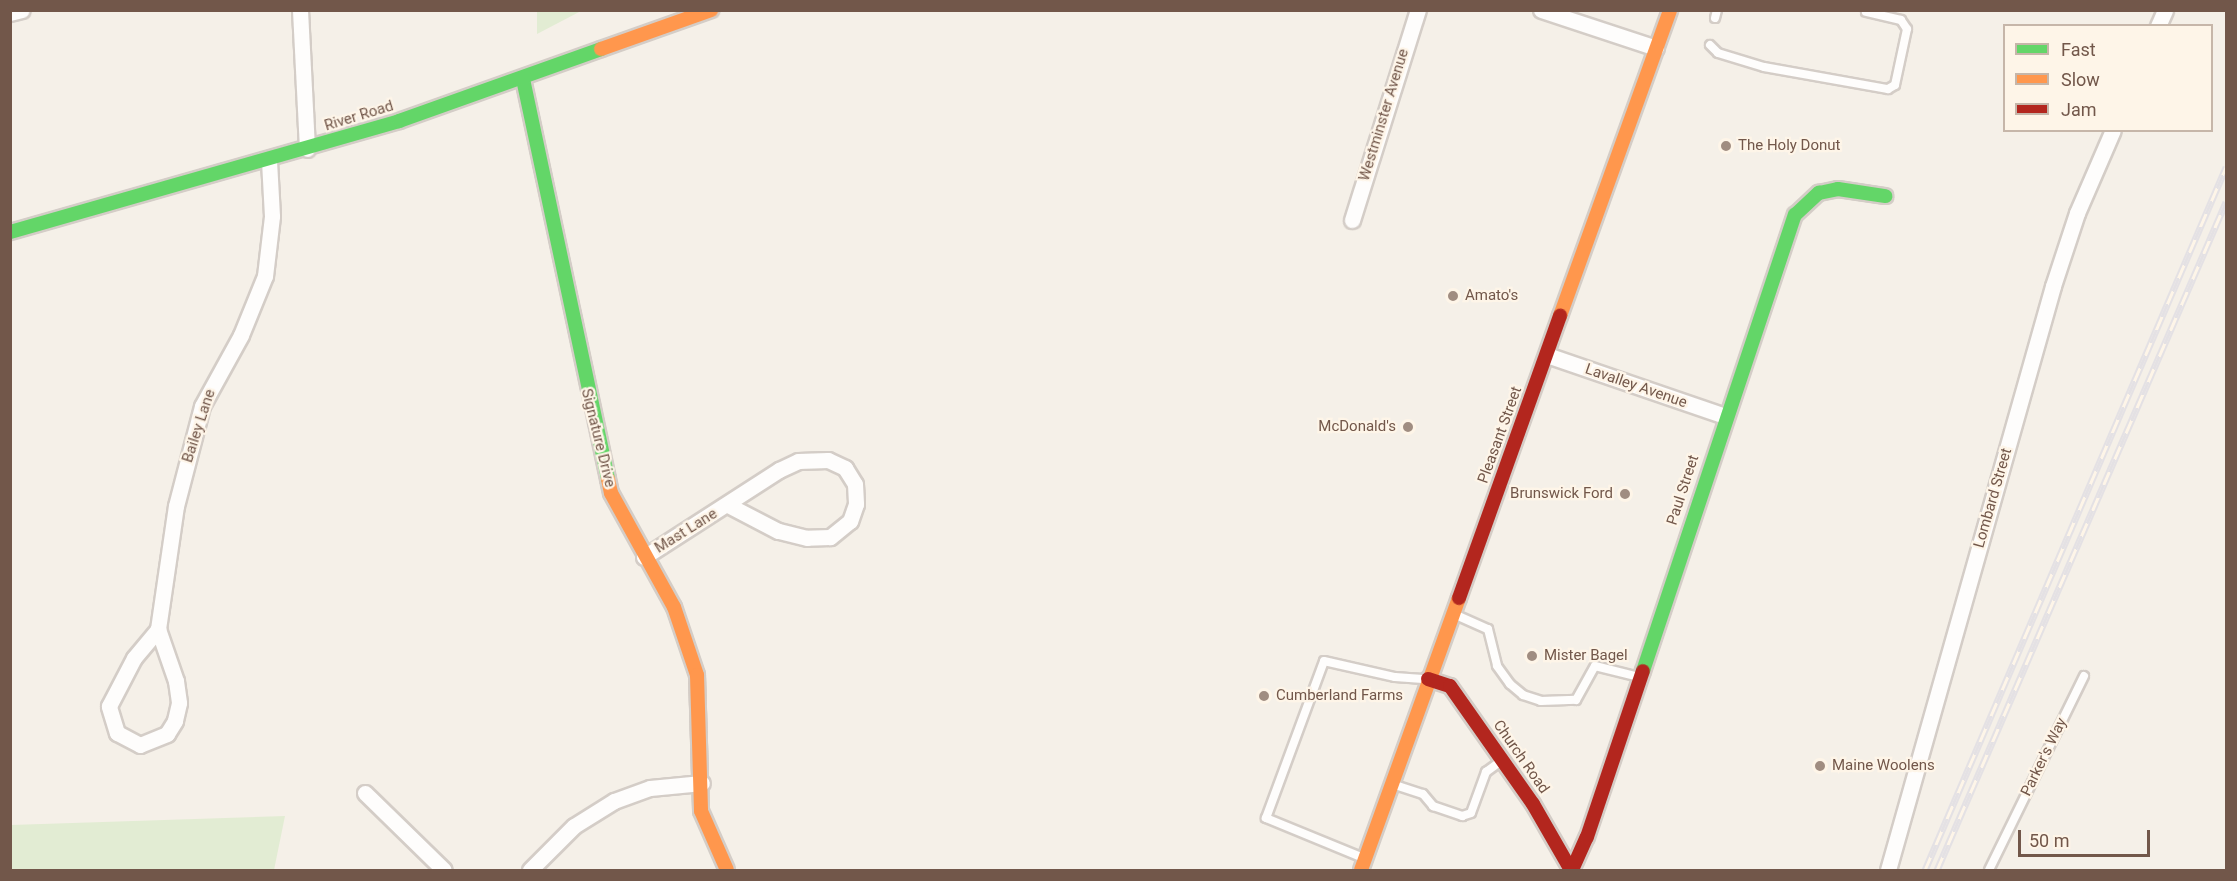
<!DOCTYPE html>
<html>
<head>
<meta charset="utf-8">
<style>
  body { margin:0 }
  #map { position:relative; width:2237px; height:881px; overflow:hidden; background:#f5f0e8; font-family:Roboto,sans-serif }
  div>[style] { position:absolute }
  .green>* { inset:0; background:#e2ecd3 }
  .roads { filter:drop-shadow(2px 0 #d4cdc7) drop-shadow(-2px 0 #d4cdc7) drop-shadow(0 2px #d4cdc7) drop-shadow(0 -2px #d4cdc7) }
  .lane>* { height:8px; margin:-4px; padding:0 4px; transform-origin:4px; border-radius:4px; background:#fefdfc }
  .street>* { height:15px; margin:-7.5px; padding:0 7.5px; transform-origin:7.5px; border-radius:7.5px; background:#fefdfc }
  .fast>* { height:14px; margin:-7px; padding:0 7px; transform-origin:7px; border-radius:7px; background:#63d668 }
  .slow>* { height:14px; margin:-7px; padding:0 7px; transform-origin:7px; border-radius:7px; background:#ff974d }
  .jam>* { height:14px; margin:-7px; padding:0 7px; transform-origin:7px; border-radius:7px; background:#b3261e }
  .rail>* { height:7px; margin-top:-3.5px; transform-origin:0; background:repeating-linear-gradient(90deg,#fef5e8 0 14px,#e4e1e4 0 28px); box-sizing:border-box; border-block:2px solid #e4e1e4 }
  .dots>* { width:16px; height:16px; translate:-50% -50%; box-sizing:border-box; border:3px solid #fef5e8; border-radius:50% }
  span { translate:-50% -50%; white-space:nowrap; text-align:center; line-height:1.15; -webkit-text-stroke:4.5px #fef5e8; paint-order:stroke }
  .street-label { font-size:15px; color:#72574a }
  .poi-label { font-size:15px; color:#72574a }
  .left { translate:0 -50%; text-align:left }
  .right { translate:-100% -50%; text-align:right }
  .frame { position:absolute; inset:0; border:12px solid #72574a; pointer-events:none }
  .legend { position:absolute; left:2003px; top:24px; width:210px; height:108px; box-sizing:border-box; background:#fef5e8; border:2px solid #c6b6a9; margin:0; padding:8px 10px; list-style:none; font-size:18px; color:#72574a }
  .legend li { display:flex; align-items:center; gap:12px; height:30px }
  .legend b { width:30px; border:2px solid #c6b6a9 }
  .scale { position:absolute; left:2018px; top:830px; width:132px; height:27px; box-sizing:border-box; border:3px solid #72574a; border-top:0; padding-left:8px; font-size:18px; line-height:21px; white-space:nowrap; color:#72574a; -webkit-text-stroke:4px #fef5e8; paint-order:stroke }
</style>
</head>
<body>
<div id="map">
  <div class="green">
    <div style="clip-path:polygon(537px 10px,581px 10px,581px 11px,537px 34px)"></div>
    <div style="clip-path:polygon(285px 816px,274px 870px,11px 870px,11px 825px)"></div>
  </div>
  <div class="roads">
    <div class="lane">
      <div style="left:1715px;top:18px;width:8px;rotate:-76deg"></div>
      <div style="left:1710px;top:45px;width:11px;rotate:45deg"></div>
      <div style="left:1718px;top:53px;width:48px;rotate:16.9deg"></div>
      <div style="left:1764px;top:67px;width:126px;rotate:10.1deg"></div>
      <div style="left:1888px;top:89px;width:8px;rotate:-30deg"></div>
      <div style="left:1895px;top:85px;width:57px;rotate:-77.9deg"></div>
      <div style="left:1907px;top:29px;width:11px;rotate:-124deg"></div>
      <div style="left:1901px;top:20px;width:36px;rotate:-167deg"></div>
      <div style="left:1456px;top:615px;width:35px;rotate:24deg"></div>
      <div style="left:1488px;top:629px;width:38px;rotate:76deg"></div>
      <div style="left:1497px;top:666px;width:22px;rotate:54deg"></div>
      <div style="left:1510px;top:684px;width:17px;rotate:40deg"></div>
      <div style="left:1523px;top:695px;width:19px;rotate:18deg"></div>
      <div style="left:1541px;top:701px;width:35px;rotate:-2deg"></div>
      <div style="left:1576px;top:700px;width:39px;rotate:-61deg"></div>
      <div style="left:1595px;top:666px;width:45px;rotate:14deg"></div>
      <div style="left:1395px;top:785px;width:29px;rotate:18deg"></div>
      <div style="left:1423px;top:794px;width:16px;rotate:50deg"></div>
      <div style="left:1433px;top:806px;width:31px;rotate:19deg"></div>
      <div style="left:1462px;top:816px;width:9px;rotate:-18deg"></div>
      <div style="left:1471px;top:813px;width:44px;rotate:-69.9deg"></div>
      <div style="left:1486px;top:772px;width:19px;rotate:-36deg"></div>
      <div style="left:1361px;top:857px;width:103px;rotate:-157.7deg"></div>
      <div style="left:1266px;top:818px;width:167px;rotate:-69.7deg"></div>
      <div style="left:1324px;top:661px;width:73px;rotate:12.7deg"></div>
      <div style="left:1395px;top:677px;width:28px;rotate:4deg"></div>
      <div style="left:1989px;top:870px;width:216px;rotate:-63.9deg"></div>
    </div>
    <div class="street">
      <div style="left:300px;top:10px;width:139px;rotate:87.1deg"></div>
      <div style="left:1541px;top:10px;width:121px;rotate:18.3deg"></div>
      <div style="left:10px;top:13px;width:12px;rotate:-14deg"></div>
      <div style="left:2158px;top:26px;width:17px;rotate:-66deg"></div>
      <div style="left:1352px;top:220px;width:220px;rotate:-72.6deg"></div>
      <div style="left:1547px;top:355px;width:188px;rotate:18.9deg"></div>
      <div style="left:644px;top:557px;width:161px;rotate:-32.8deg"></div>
      <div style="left:779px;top:470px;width:21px;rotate:-25deg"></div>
      <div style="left:798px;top:461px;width:30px;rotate:-2deg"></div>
      <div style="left:828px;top:460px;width:19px;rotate:25deg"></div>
      <div style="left:845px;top:468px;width:19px;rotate:58deg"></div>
      <div style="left:855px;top:484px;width:20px;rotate:87deg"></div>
      <div style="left:856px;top:504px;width:18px;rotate:109deg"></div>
      <div style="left:850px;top:521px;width:26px;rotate:141deg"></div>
      <div style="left:830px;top:537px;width:23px;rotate:178deg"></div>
      <div style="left:807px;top:538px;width:30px;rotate:-166deg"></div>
      <div style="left:778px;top:531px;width:56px;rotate:-152.5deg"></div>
      <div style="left:158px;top:629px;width:124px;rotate:-81.7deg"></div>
      <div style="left:176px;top:506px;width:103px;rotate:-75.4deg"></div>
      <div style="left:202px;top:406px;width:81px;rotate:-61.2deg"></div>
      <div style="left:241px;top:335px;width:64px;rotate:-67.9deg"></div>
      <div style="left:265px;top:276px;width:60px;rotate:-83.3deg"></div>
      <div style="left:272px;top:216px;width:55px;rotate:-93.1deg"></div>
      <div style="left:158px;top:629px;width:55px;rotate:70.9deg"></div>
      <div style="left:176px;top:681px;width:22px;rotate:82deg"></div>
      <div style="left:179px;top:703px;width:18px;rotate:103deg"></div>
      <div style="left:175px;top:721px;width:15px;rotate:122deg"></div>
      <div style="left:167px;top:734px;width:29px;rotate:158deg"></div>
      <div style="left:140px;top:745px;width:26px;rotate:-152deg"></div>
      <div style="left:117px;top:733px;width:28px;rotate:-107deg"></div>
      <div style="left:109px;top:706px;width:54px;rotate:-62.5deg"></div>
      <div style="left:134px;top:658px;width:38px;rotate:-50deg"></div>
      <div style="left:365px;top:793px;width:110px;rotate:44.3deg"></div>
      <div style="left:530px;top:870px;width:62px;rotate:-45deg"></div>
      <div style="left:574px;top:826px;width:47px;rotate:-32deg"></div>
      <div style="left:614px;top:801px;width:38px;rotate:-20deg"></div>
      <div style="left:650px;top:788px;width:52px;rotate:-5.5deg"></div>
      <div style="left:1888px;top:870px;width:607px;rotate:-74.22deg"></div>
      <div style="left:2053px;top:286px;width:77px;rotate:-71.8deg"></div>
      <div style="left:2077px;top:213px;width:90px;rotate:-66.6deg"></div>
    </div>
    <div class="fast">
      <div style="left:523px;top:79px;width:409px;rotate:78deg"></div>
      <div style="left:10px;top:232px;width:405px;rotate:-15.9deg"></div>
      <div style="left:399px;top:121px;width:214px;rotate:-19.6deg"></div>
      <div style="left:1643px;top:671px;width:481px;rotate:-71.6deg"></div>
      <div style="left:1795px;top:215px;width:33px;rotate:-43deg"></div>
      <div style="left:1819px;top:193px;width:19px;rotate:-12deg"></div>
      <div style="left:1838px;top:189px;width:48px;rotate:8.5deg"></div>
    </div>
    <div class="slow">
      <div style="left:601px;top:49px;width:117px;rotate:-19.5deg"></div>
      <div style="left:1560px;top:316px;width:325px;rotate:-70.2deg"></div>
      <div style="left:608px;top:479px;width:14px;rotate:78deg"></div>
      <div style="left:611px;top:493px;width:130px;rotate:61.1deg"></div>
      <div style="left:674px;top:607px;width:72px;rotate:71.3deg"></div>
      <div style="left:697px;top:675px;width:136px;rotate:88.3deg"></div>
      <div style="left:701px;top:811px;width:64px;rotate:66.2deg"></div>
      <div style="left:1361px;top:870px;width:289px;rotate:-70.2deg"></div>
    </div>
    <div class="jam">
      <div style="left:1459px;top:598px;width:300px;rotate:-70.3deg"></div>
      <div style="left:1428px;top:679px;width:23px;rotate:18deg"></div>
      <div style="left:1450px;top:686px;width:144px;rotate:54.9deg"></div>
      <div style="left:1533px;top:804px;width:76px;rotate:60.1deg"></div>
      <div style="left:1572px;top:870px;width:36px;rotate:-66deg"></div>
      <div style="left:1587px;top:837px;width:175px;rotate:-71.4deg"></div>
    </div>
  </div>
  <div class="rail">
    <div style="left:1925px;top:870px;width:765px;rotate:-66.82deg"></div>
    <div style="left:1937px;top:870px;width:728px;rotate:-66.61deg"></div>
  </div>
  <div class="dots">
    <div style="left:1726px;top:146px;background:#a08d81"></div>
    <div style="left:1453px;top:296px;background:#a08d81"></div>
    <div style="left:1408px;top:427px;background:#a08d81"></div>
    <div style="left:1625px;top:494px;background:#a08d81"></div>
    <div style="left:1532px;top:656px;background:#a08d81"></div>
    <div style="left:1264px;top:696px;background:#a08d81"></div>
    <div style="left:1820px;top:766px;background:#a08d81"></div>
  </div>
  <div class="street-label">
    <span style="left:1384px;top:115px;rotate:-73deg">Westminster Avenue</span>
    <span style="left:359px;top:116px;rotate:-17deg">River Road</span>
    <span style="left:1636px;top:386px;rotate:19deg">Lavalley Avenue</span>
    <span style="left:199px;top:426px;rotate:-72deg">Bailey Lane</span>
    <span style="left:1500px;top:435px;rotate:-70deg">Pleasant Street</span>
    <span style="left:598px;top:438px;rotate:76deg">Signature Drive</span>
    <span style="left:1683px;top:490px;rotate:-72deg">Paul Street</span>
    <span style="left:1993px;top:498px;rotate:-74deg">Lombard Street</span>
    <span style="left:686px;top:531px;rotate:-32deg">Mast Lane</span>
    <span style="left:1521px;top:757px;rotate:55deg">Church Road</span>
    <span style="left:2044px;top:757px;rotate:-64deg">Parker's Way</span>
  </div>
  <div class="poi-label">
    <span class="left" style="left:1738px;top:146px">The Holy Donut</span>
    <span class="left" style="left:1465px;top:296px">Amato's</span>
    <span class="right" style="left:1396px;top:427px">McDonald's</span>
    <span class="right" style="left:1613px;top:494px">Brunswick Ford</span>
    <span class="left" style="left:1544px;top:656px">Mister Bagel</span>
    <span class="left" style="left:1276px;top:696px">Cumberland Farms</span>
    <span class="left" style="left:1832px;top:766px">Maine Woolens</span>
  </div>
  <div class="frame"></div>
  <ul class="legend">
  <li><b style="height:8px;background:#63d668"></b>Fast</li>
  <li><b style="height:8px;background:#ff974d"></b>Slow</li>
  <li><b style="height:8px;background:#b3261e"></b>Jam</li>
  </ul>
  <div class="scale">50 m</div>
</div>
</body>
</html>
